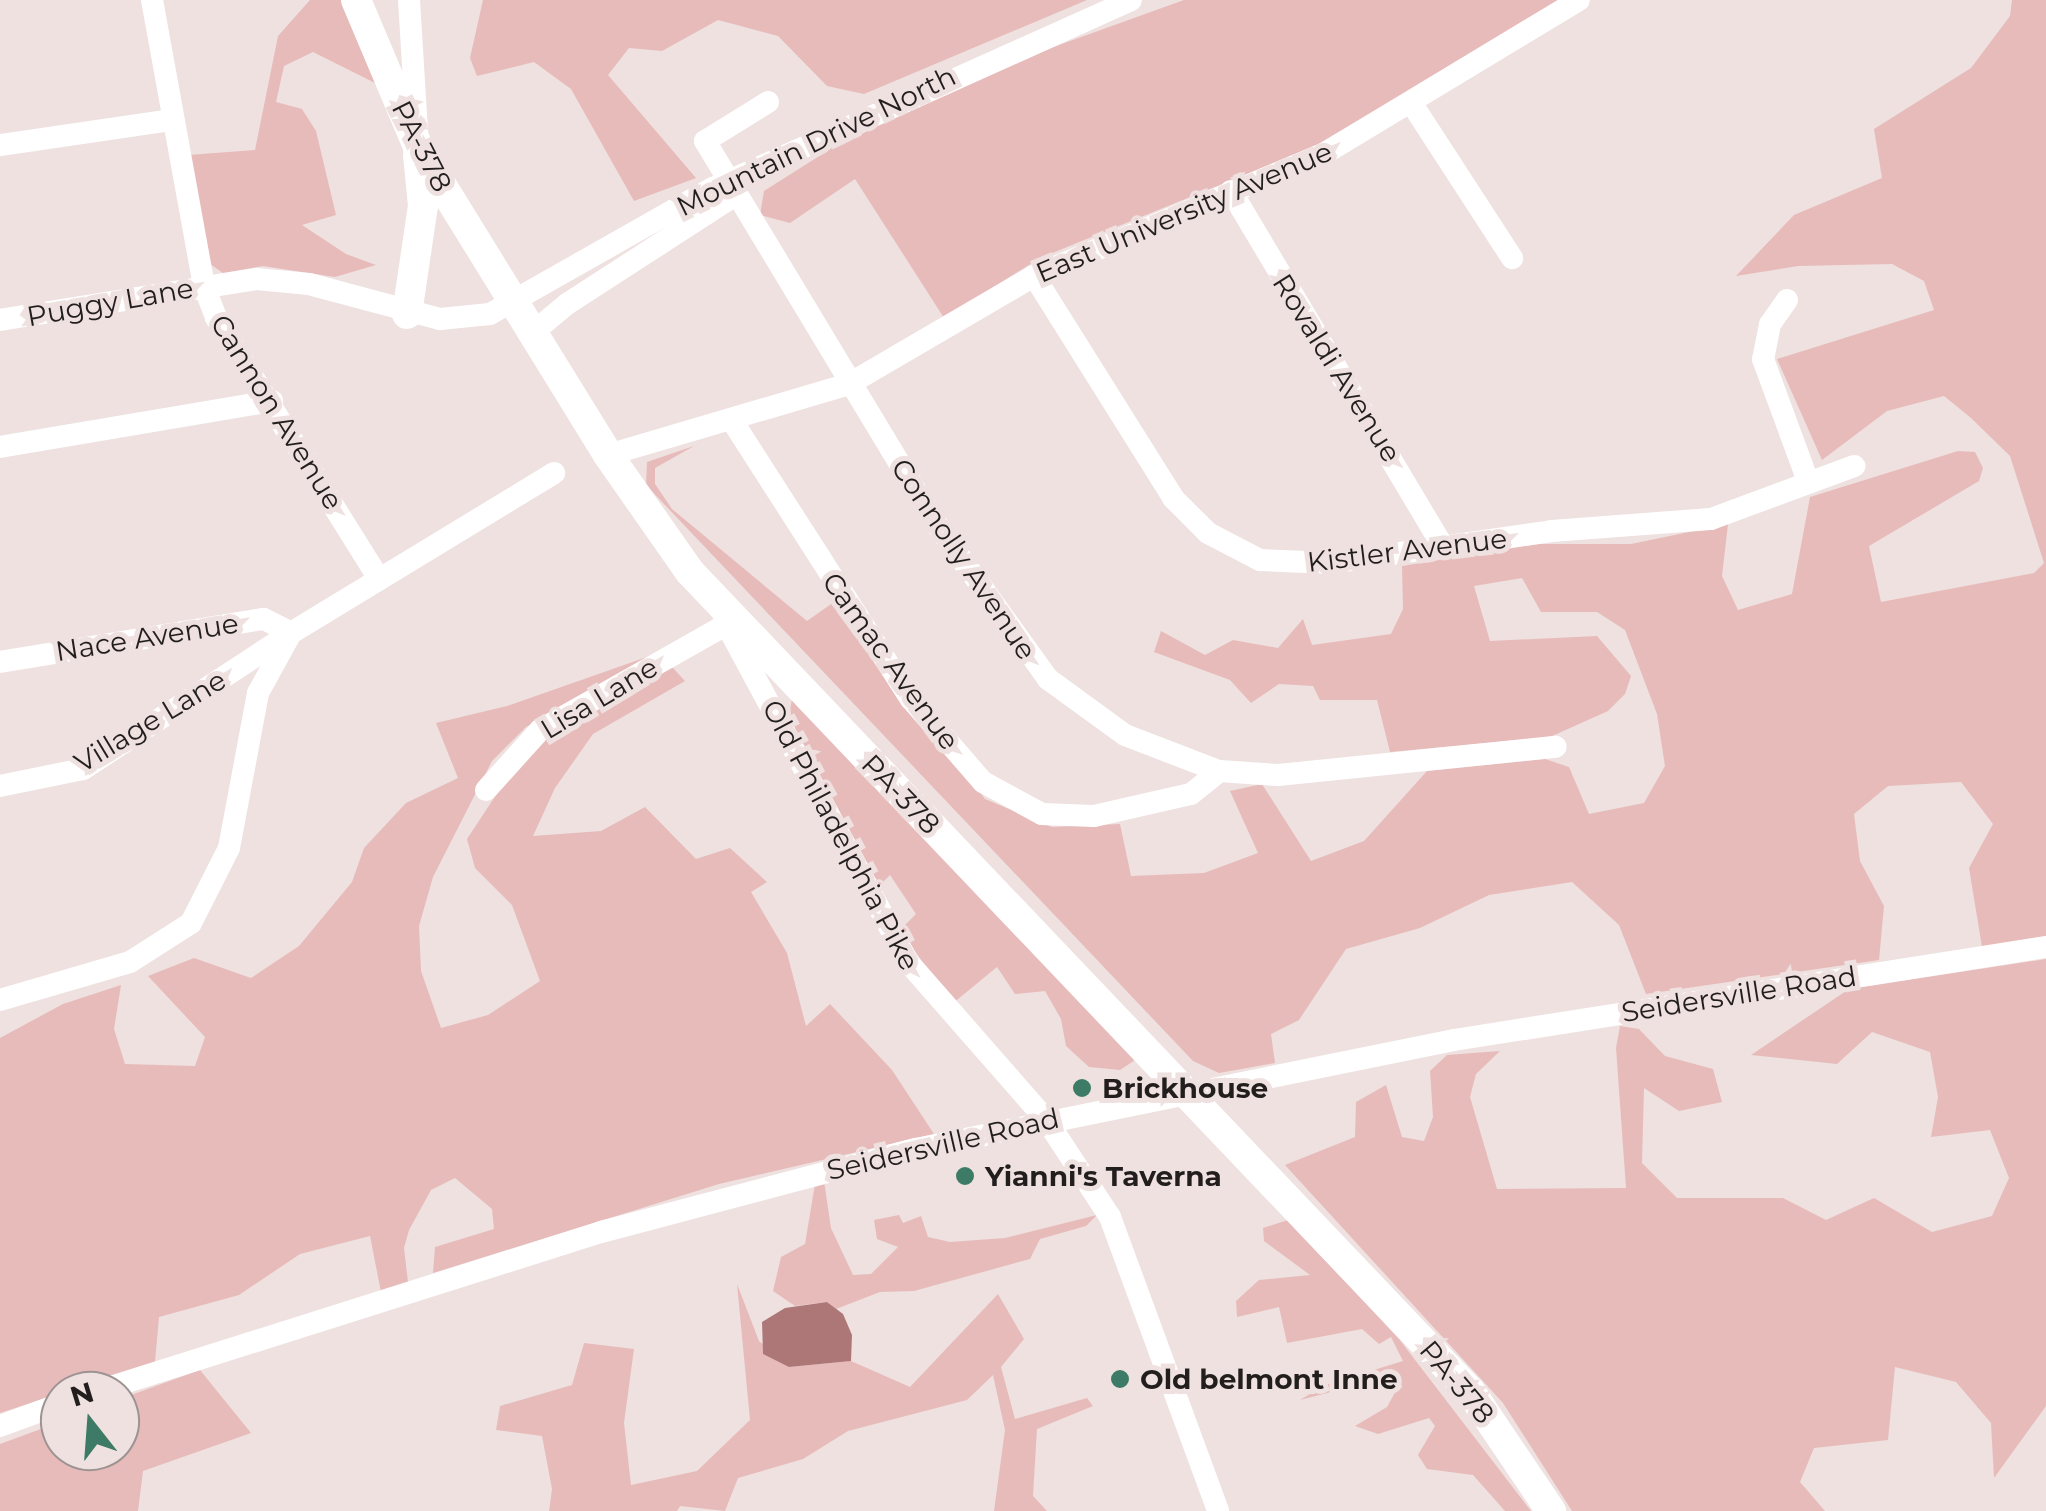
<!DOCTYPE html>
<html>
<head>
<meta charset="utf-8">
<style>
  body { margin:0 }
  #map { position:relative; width:2046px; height:1511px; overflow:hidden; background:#eee1e0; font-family:Montserrat,sans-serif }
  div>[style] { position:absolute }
  .green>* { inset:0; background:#e7bbba }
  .water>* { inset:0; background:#ad7777 }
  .minor>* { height:22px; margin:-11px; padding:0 11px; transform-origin:11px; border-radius:11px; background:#fff }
  .major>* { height:30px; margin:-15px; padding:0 15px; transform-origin:15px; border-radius:15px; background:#fff }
  .dots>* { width:28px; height:28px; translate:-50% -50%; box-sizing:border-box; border:5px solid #eee1e0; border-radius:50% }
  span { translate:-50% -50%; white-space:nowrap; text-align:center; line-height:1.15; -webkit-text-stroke:10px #eee1e0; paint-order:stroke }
  .street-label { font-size:28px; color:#231e1e }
  .poi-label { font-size:28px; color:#231e1e; font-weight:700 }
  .left { translate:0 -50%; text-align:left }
  .north { position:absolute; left:40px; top:1371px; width:100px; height:100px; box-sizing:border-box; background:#eee1e0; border:2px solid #9d9392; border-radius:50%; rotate:343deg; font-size:28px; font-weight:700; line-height:40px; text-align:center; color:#231e1e }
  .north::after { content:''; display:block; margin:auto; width:35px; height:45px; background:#3e7b66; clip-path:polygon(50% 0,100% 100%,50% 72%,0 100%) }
</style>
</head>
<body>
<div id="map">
  <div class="green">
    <div style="clip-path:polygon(310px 0,341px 0,377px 84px,313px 52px,284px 66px,276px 102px,302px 109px,316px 131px,336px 215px,302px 225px,346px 254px,376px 265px,335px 277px,263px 266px,223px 273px,210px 264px,189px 155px,255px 150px,278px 36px)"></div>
    <div style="clip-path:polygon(483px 0,1087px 0,864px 94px,827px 86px,778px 36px,718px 20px,662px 51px,629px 48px,608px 75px,696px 178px,634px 201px,571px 89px,534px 62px,477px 76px,470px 58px)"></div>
    <div style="clip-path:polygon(1184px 0,1562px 0,1313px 147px,1040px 258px,944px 318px,855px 179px,790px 223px,760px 215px,764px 191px,854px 134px,970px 77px)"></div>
    <div style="clip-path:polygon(2012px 0,2046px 0,2046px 936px,1982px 947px,1969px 868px,1993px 824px,1961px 782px,1888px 786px,1854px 814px,1860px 861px,1884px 906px,1879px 960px,1646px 994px,1619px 925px,1572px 882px,1489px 895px,1420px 928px,1346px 949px,1299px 1020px,1271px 1034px,1275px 1063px,1219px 1073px,1193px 1061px,646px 485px,647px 462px,694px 446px,655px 468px,655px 484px,672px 509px,807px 621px,834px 602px,985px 799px,1052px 827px,1120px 824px,1131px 876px,1204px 873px,1258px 853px,1230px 791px,1262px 784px,1311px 861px,1364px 841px,1427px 771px,1545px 759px,1569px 767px,1589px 814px,1644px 803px,1665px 766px,1657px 714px,1625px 630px,1597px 612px,1541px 612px,1522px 578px,1474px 586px,1490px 641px,1597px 636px,1631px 676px,1625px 694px,1608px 711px,1550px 737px,1390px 752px,1377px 700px,1320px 700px,1313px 686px,1279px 684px,1251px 703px,1230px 680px,1154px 652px,1161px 631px,1205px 655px,1233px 640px,1278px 648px,1303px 619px,1312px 645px,1391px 634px,1403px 609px,1402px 566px,1538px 544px,1631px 544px,1728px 524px,1722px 576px,1738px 610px,1792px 594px,1810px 497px,1958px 451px,1975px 452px,1983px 468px,1979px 481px,1869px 546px,1881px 602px,2034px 573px,2044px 563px,2010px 456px,1971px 418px,1944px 396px,1887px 411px,1822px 460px,1777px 359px,1934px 310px,1924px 281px,1892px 264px,1798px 266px,1736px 276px,1794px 215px,1882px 178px,1874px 129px,1971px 68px,2010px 16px)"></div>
    <div style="clip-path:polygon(664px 651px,526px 727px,492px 761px,433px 877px,419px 926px,421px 971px,441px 1028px,488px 1015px,540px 981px,512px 905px,475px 868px,467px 839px,519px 760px,555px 731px,672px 667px,685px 681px,593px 734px,555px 788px,533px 836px,601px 831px,645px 807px,696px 859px,730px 848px,767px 882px,751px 892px,787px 953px,806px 1026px,830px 1004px,892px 1070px,934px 1134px,719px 1184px,433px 1273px,435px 1247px,494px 1229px,492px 1209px,455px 1178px,431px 1190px,409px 1230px,404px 1248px,408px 1282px,381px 1292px,370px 1236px,300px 1254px,239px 1295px,159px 1317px,155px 1362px,0 1413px,0 1038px,63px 1004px,121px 985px,114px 1029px,125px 1064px,195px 1066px,205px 1037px,148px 976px,194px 958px,251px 978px,299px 946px,352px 882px,364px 848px,406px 803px,458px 778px,436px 723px,507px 706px)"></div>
    <div style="clip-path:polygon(792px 699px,1135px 1060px,1120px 1070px,1089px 1067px,1066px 1046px,1061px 1019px,1045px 991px,1015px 994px,997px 967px,952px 1004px,900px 930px,916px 914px,890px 875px,876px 889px,789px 716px)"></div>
    <div style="clip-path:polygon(2046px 959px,2046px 1406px,1994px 1478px,1991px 1423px,1956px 1382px,1895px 1367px,1888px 1440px,1814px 1448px,1800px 1482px,1825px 1511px,1572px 1511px,1503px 1403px,1285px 1165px,1355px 1137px,1356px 1102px,1386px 1085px,1402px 1137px,1424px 1141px,1433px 1117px,1430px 1071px,1447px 1055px,1500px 1051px,1476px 1074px,1470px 1097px,1497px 1189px,1626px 1188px,1616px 1048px,1620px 1026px,1639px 1029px,1665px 1056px,1713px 1069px,1722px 1102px,1679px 1111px,1644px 1088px,1642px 1163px,1677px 1198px,1783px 1198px,1826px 1220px,1874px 1198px,1932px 1232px,1992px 1216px,2009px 1178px,1990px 1130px,1931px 1137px,1938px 1097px,1930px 1052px,1872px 1032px,1837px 1064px,1751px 1055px,1849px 989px)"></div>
    <div style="clip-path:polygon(824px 1181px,831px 1228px,853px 1275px,871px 1274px,898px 1247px,877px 1239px,874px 1220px,899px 1215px,903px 1223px,921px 1216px,928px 1237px,950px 1242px,1005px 1238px,1097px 1215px,1086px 1226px,1040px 1239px,1030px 1259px,914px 1291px,880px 1292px,836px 1309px,827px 1302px,795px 1306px,773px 1291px,781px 1257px,805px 1244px,815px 1184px)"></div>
    <div style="clip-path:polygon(1288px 1220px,1399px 1339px,1531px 1511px,1505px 1511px,1473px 1475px,1427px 1469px,1418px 1455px,1435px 1426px,1429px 1418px,1378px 1434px,1355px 1426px,1387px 1407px,1398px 1387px,1382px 1379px,1300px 1400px,1325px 1385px,1403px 1361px,1391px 1337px,1379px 1344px,1362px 1329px,1287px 1343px,1279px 1307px,1237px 1317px,1236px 1301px,1259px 1280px,1310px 1275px,1264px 1241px,1263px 1228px)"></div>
    <div style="clip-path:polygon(737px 1284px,759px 1341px,789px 1367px,851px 1361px,910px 1387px,998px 1294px,1024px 1339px,1001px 1367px,1015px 1419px,1087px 1398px,1093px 1406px,1037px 1429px,1033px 1496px,1047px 1511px,994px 1511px,1005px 1430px,993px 1375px,967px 1400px,848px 1431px,803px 1459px,738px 1478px,725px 1511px,680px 1506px,677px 1511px,549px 1511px,552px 1489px,542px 1436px,496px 1430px,500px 1406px,572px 1385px,584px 1343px,634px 1349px,624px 1423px,631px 1485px,697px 1471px,750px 1420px)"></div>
    <div style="clip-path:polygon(200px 1370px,251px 1433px,143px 1471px,138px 1511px,0 1511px,0 1444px,60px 1422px,60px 1451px,120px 1451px,120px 1399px)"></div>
  </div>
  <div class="water">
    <div style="clip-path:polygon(827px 1302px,843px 1314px,852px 1335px,851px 1361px,789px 1367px,763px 1354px,762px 1322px,785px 1308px)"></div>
  </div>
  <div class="minor">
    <div style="left:152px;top:0;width:291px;rotate:79.7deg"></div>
    <div style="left:204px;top:286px;width:34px;rotate:69deg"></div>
    <div style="left:216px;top:318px;width:308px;rotate:58deg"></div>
    <div style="left:409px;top:0;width:131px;rotate:86.5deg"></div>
    <div style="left:768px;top:102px;width:74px;rotate:148.2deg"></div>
    <div style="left:705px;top:141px;width:449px;rotate:58.9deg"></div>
    <div style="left:937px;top:525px;width:190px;rotate:54.2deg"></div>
    <div style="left:1048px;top:679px;width:95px;rotate:36deg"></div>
    <div style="left:1125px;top:735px;width:101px;rotate:21deg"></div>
    <div style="left:1219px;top:771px;width:59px;rotate:3.9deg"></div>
    <div style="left:1278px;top:775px;width:279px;rotate:-5.8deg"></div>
    <div style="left:1412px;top:104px;width:184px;rotate:57deg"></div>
    <div style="left:0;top:145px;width:174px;rotate:-8.3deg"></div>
    <div style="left:1231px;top:191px;width:413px;rotate:59.2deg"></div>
    <div style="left:1034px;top:276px;width:262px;rotate:57.9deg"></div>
    <div style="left:1173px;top:498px;width:49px;rotate:45deg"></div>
    <div style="left:1208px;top:533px;width:59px;rotate:27.4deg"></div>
    <div style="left:1260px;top:560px;width:70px;rotate:2.5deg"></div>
    <div style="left:1330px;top:563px;width:224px;rotate:-8.2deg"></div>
    <div style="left:1552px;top:531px;width:159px;rotate:-4.3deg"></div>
    <div style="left:1711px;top:519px;width:153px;rotate:-20.3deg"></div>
    <div style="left:1787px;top:300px;width:29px;rotate:125deg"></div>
    <div style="left:1770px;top:324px;width:36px;rotate:101deg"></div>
    <div style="left:1763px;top:359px;width:130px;rotate:69.8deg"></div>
    <div style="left:0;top:320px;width:260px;rotate:-9.1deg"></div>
    <div style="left:257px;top:279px;width:52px;rotate:5.5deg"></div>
    <div style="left:309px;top:284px;width:136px;rotate:15deg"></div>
    <div style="left:440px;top:319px;width:50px;rotate:-5.7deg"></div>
    <div style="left:490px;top:314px;width:256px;rotate:-29.5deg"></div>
    <div style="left:713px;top:188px;width:458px;rotate:-24.2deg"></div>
    <div style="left:531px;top:334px;width:47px;rotate:-39.8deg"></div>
    <div style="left:567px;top:304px;width:189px;rotate:-32.9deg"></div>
    <div style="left:726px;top:201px;width:16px;rotate:-76deg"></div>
    <div style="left:731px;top:419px;width:333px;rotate:57.3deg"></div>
    <div style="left:911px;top:699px;width:110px;rotate:49.1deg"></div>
    <div style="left:983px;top:782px;width:67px;rotate:28.5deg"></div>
    <div style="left:1042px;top:814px;width:52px;rotate:2.2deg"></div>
    <div style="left:1094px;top:816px;width:99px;rotate:-12.8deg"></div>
    <div style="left:1191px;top:794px;width:36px;rotate:-39deg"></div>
    <div style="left:0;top:447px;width:276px;rotate:-9.6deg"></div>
    <div style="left:608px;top:455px;width:251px;rotate:-16.4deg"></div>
    <div style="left:849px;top:384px;width:214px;rotate:-30.3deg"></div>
    <div style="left:1034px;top:276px;width:318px;rotate:-22.9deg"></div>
    <div style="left:1327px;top:152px;width:294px;rotate:-31.1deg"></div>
    <div style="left:724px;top:620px;width:388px;rotate:61.7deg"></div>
    <div style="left:908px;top:962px;width:211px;rotate:48.8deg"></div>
    <div style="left:1047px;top:1121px;width:115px;rotate:56.7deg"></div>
    <div style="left:1110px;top:1217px;width:313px;rotate:69.8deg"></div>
    <div style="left:0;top:662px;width:267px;rotate:-9.3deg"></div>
    <div style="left:264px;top:619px;width:30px;rotate:27deg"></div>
    <div style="left:291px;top:633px;width:249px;rotate:146.8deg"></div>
    <div style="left:83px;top:769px;width:85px;rotate:168.4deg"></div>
    <div style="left:486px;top:790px;width:81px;rotate:-48deg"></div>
    <div style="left:540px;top:730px;width:215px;rotate:-29.5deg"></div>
    <div style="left:0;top:1000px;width:135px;rotate:-16.3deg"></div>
    <div style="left:130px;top:962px;width:72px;rotate:-32.6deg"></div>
    <div style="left:191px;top:923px;width:84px;rotate:-63.1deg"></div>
    <div style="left:229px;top:848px;width:158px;rotate:-79.4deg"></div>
    <div style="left:258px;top:693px;width:68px;rotate:-61.2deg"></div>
    <div style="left:291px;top:633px;width:308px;rotate:-31.3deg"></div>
    <div style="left:98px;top:1391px;width:528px;rotate:-17.54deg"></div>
    <div style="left:601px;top:1232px;width:326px;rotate:-14.8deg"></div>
    <div style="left:916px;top:1149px;width:549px;rotate:-11.45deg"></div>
    <div style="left:1454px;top:1040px;width:599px;rotate:-8.93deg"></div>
    <div style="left:0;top:1426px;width:64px;rotate:-20.1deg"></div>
  </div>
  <div class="major">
    <div style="left:356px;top:0;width:160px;rotate:67.1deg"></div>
    <div style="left:418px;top:147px;width:362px;rotate:58.3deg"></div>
    <div style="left:608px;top:455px;width:143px;rotate:55deg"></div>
    <div style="left:690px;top:572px;width:1131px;rotate:46.4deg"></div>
    <div style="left:1470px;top:1391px;width:145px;rotate:56deg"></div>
    <div style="left:407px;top:314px;width:109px;rotate:-81.6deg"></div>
    <div style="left:423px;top:206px;width:51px;rotate:-95.6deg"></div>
  </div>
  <div class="dots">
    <div style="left:1082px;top:1088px;background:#3e7b66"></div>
    <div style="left:965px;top:1176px;background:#3e7b66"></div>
    <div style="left:1120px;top:1379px;background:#3e7b66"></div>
  </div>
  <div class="street-label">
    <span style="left:816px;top:141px;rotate:-26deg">Mountain Drive North</span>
    <span style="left:422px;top:146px;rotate:63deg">PA-378</span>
    <span style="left:1184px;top:212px;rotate:-23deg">East University Avenue</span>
    <span style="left:110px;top:302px;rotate:-10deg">Puggy Lane</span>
    <span style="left:1337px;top:368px;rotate:58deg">Rovaldi Avenue</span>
    <span style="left:277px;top:412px;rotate:58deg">Cannon Avenue</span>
    <span style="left:1407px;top:550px;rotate:-7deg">Kistler Avenue</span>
    <span style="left:964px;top:559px;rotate:56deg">Connolly Avenue</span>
    <span style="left:147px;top:637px;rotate:-9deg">Nace Avenue</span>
    <span style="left:891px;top:661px;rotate:54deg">Camac Avenue</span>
    <span style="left:599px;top:698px;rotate:-31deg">Lisa Lane</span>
    <span style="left:150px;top:721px;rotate:-31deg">Village Lane</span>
    <span style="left:901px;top:794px;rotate:46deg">PA-378</span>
    <span style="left:841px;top:835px;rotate:62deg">Old Philadelphia Pike</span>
    <span style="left:1739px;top:994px;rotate:-9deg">Seidersville Road</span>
    <span style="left:943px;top:1144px;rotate:-13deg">Seidersville Road</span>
    <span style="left:1457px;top:1382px;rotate:50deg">PA-378</span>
  </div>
  <div class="poi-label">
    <span class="left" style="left:1102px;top:1088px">Brickhouse</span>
    <span class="left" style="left:985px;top:1176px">Yianni's Taverna</span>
    <span class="left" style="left:1140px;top:1379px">Old belmont Inne</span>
  </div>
  <div class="north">N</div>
</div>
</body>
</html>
